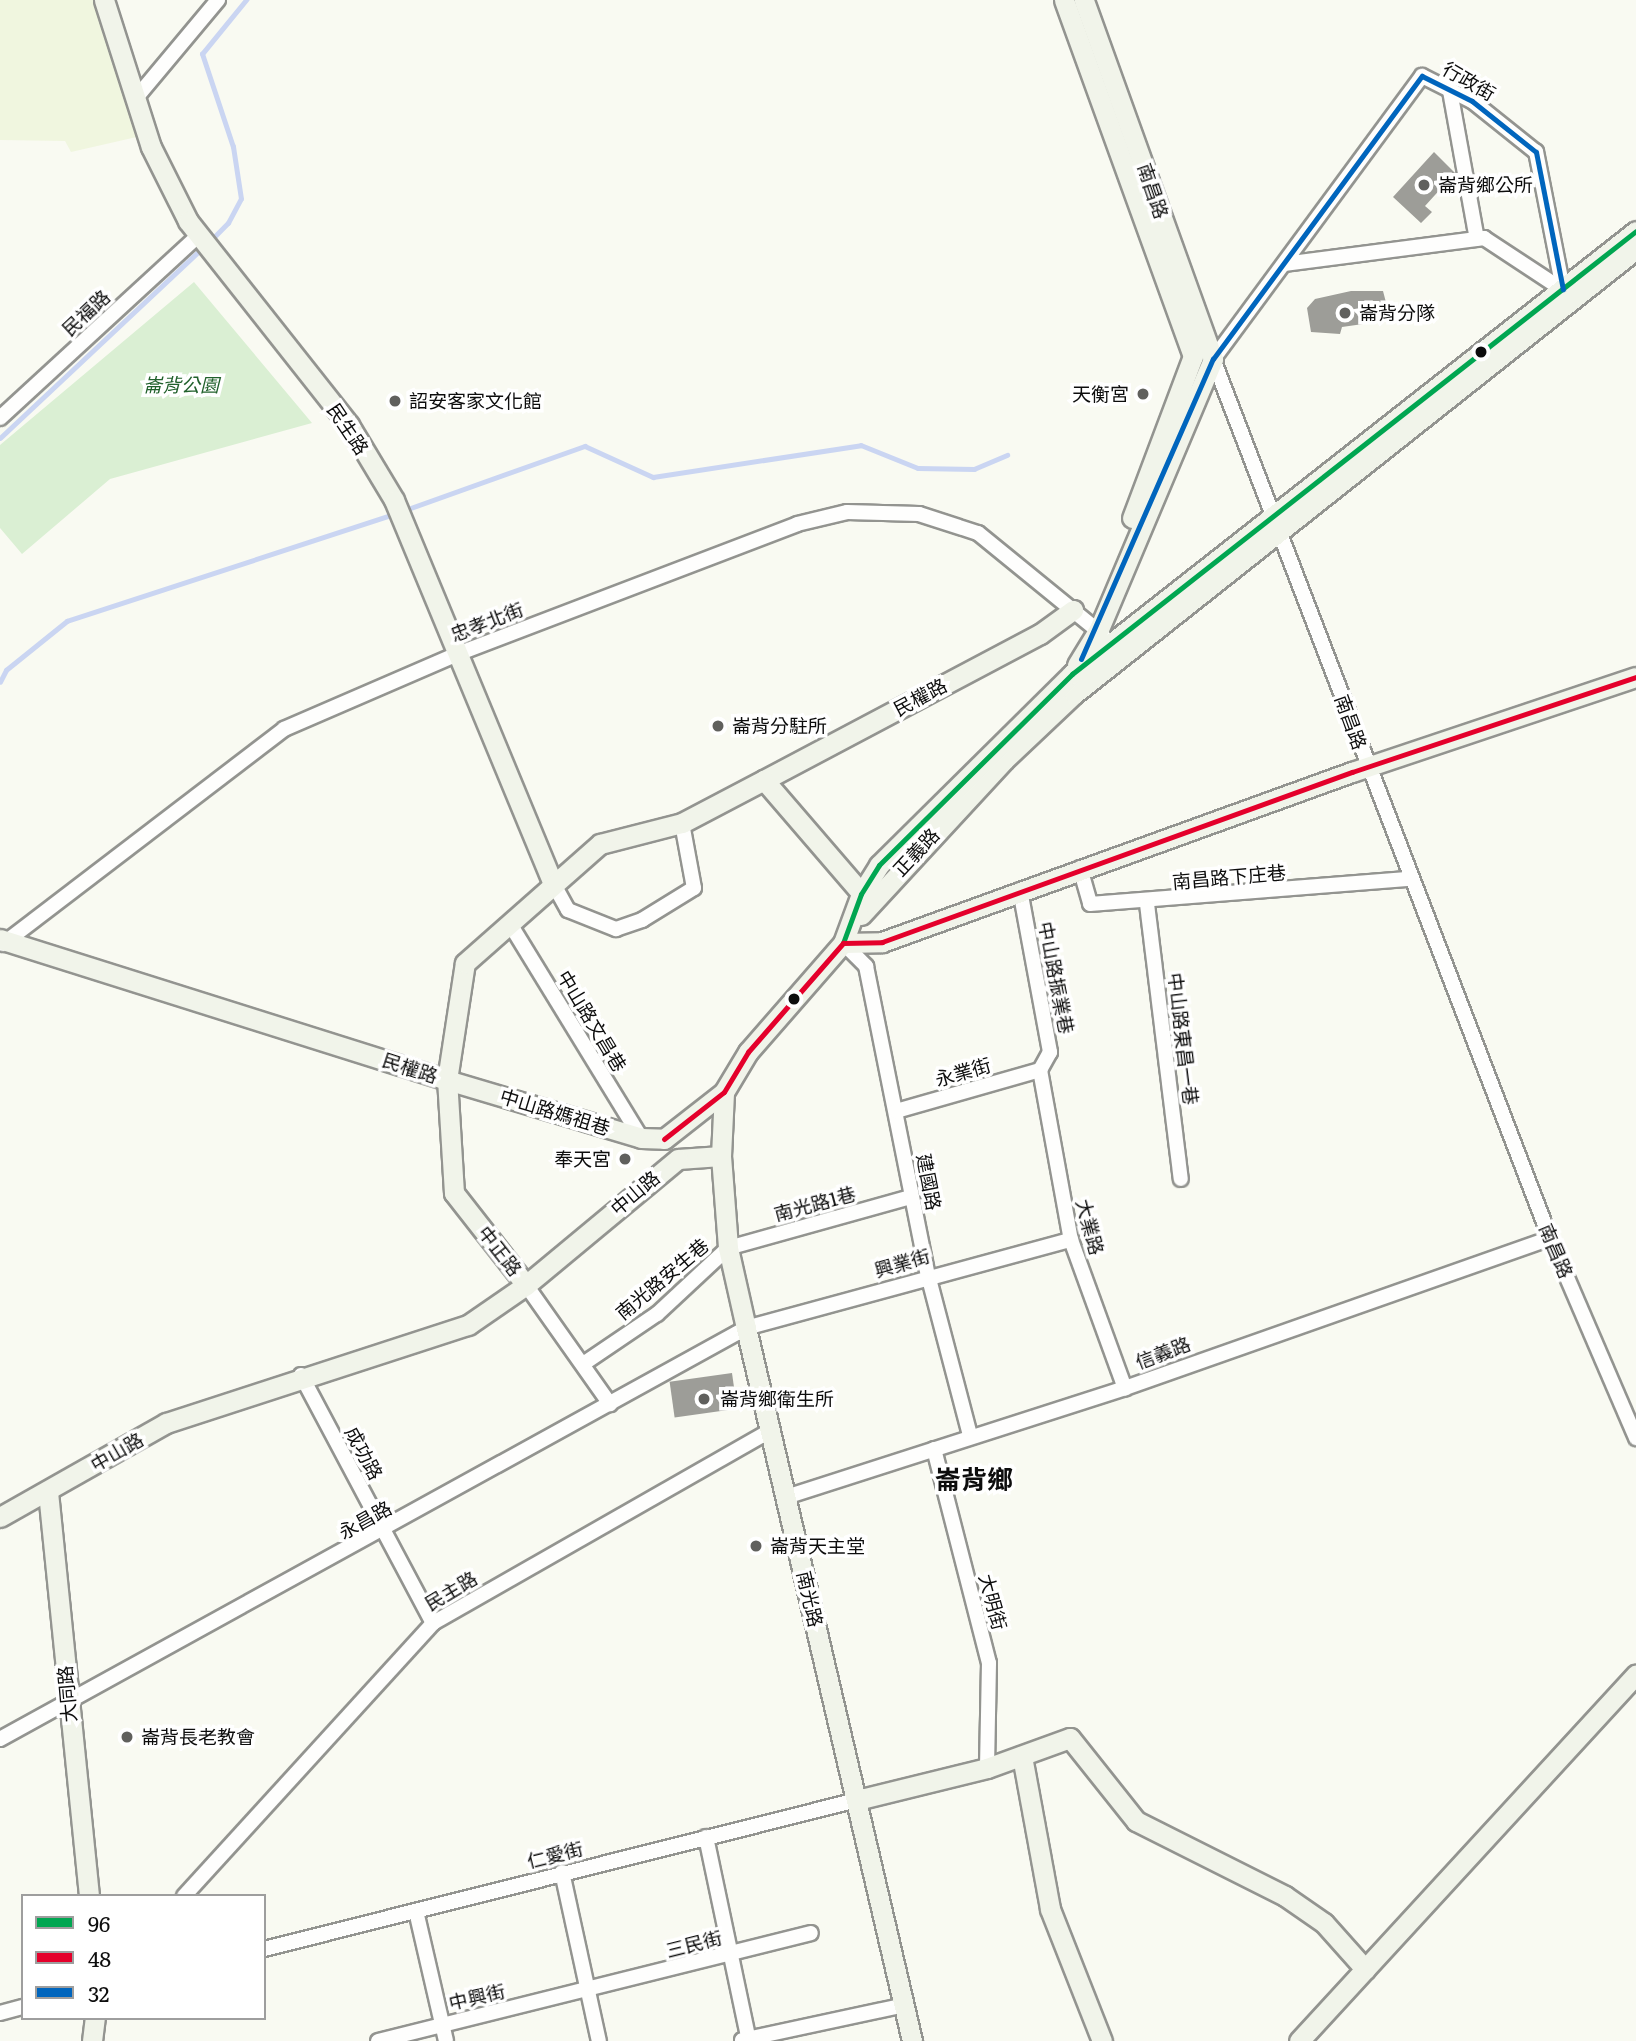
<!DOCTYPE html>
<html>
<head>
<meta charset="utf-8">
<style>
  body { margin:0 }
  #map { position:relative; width:1636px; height:2041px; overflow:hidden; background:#f9faf2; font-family:Literata,"Noto Sans TC",serif }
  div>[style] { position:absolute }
  .farmland>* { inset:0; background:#f0f6df }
  .green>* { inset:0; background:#daefd3 }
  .stream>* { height:4.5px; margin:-2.25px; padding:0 2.25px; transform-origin:2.25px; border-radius:2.25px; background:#cad5f2 }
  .building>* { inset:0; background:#9d9d98; transform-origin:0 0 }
  .roads { filter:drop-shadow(2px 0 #939490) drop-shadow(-2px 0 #939490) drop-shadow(0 2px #939490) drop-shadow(0 -2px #939490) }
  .street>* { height:14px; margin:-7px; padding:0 7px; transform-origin:7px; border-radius:7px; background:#fefefd }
  .secondary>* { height:19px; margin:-9.5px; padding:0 9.5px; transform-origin:9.5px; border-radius:9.5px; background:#f1f4ea }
  .bus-1>* { height:5px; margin:-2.5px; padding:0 2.5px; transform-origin:2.5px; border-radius:2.5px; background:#00a651 }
  .bus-2>* { height:5px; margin:-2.5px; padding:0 2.5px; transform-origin:2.5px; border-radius:2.5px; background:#e4002b }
  .bus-3>* { height:5px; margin:-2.5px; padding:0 2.5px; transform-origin:2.5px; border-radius:2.5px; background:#0065bd }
  .dots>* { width:19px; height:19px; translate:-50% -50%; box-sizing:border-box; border:4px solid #fff; border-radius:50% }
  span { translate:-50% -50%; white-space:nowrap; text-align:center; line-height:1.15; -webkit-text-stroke:7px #fff; paint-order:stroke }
  .street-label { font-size:19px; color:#0d0d0d }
  .poi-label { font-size:19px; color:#0d0d0d }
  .left { translate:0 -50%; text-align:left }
  .right { translate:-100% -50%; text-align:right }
  .park-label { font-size:19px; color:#21612c; font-style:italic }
  .district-label { font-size:26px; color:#0d0d0d; font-weight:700 }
  .legend { position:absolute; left:21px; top:1894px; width:245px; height:126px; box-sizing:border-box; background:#fff; border:2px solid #9e9e9e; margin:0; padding:9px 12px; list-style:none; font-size:21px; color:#0d0d0d }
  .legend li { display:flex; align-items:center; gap:14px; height:35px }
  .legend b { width:35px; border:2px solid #9e9e9e }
</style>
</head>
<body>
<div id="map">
  <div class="farmland">
    <div style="clip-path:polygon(0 0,93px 0,141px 136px,71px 152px,65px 141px,0 140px)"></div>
  </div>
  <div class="green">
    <div style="clip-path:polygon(194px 282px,312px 423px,110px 479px,22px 554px,0 528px,0 445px)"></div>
  </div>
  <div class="stream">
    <div style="left:211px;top:240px;width:24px;rotate:-45deg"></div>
    <div style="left:228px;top:223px;width:27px;rotate:-62deg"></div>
    <div style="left:241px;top:199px;width:53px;rotate:-98.7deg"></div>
    <div style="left:233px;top:147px;width:98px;rotate:-108.4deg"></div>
    <div style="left:202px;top:54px;width:70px;rotate:-50.8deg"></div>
    <div style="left:0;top:438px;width:277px;rotate:-43.2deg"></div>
    <div style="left:405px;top:510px;width:191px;rotate:-19.6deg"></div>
    <div style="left:585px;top:446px;width:75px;rotate:24.5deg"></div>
    <div style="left:653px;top:477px;width:210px;rotate:-8.7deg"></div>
    <div style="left:861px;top:445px;width:61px;rotate:22deg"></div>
    <div style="left:918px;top:468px;width:56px;rotate:1deg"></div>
    <div style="left:974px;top:469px;width:36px;rotate:-23deg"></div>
    <div style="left:0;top:682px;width:13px;rotate:-63deg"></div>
    <div style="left:6px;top:670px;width:78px;rotate:-38.8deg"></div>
    <div style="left:67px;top:621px;width:344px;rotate:-18.1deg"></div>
  </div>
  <div class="building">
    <div style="clip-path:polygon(1434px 152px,1455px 173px,1425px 206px,1432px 212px,1421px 223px,1393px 197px)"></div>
    <div style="clip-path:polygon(1351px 291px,1383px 291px,1388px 310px,1381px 310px,1384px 321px,1342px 327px,1340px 334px,1311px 332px,1307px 308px,1315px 299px)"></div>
    <div style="left:732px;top:1373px;width:36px;height:63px;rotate:82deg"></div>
  </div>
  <div class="roads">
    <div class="street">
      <div style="left:1450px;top:91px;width:150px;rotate:79.7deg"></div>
      <div style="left:136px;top:98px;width:128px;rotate:-50.1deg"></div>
      <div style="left:1284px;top:264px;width:202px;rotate:-7.4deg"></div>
      <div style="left:1484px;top:238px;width:98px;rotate:33.4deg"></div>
      <div style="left:1563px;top:289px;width:140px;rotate:-101.1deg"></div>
      <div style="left:1536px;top:152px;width:82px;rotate:-141.4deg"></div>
      <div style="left:1472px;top:101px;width:56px;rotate:-153.4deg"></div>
      <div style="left:1422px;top:76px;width:352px;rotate:126.4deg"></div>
      <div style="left:1213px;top:359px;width:941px;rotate:69.02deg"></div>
      <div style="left:1550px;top:1238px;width:218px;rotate:66.7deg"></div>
      <div style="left:0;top:418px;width:269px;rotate:-42.6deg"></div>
      <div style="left:1080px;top:868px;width:37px;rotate:74deg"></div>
      <div style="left:1090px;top:904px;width:321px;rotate:-4.5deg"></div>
      <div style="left:553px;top:883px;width:31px;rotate:61deg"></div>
      <div style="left:568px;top:910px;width:52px;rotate:21.6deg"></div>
      <div style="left:616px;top:929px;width:28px;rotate:-19deg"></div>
      <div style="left:642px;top:920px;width:61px;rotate:-31.6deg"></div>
      <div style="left:694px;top:888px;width:66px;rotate:-100.5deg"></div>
      <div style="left:1020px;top:890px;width:165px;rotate:79.5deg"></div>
      <div style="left:1050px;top:1052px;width:21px;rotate:119deg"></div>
      <div style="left:1147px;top:904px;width:277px;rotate:83deg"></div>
      <div style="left:510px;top:924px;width:251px;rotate:58.5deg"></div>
      <div style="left:843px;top:943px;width:33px;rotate:45deg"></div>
      <div style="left:866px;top:966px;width:315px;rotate:78.7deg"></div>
      <div style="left:928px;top:1275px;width:165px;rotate:75.3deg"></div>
      <div style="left:3px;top:944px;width:354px;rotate:-37.4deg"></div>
      <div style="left:284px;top:729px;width:192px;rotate:-23.4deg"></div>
      <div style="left:460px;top:653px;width:361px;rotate:-20.9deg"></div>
      <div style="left:797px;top:524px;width:51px;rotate:-13.5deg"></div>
      <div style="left:847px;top:512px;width:72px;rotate:1.6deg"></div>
      <div style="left:919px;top:514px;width:62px;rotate:17.9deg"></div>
      <div style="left:978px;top:533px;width:161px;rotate:39.2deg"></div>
      <div style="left:1040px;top:1070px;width:173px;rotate:79.7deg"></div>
      <div style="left:1071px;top:1240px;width:158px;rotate:70deg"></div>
      <div style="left:896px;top:1111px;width:150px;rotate:-15.9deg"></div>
      <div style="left:526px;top:1285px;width:146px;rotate:54.8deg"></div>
      <div style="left:586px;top:1362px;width:86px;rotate:-34.1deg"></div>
      <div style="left:657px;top:1314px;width:97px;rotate:-42.9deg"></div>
      <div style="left:728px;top:1248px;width:190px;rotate:-15.6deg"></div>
      <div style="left:301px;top:1375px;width:281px;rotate:62deg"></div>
      <div style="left:934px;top:1449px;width:221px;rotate:75.6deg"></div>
      <div style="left:989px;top:1663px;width:105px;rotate:91.1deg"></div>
      <div style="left:786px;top:1497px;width:356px;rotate:-17.8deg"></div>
      <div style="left:1125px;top:1388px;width:451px;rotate:-19.4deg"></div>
      <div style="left:0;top:1739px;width:852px;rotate:-28.85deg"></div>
      <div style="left:746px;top:1328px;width:337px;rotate:-15.2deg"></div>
      <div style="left:706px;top:1837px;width:208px;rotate:78.1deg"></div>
      <div style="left:562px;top:1872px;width:173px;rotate:77.7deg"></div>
      <div style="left:184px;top:1896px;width:369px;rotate:-47.6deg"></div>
      <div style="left:433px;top:1623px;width:390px;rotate:-29.7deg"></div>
      <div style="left:416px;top:1911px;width:133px;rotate:77deg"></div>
      <div style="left:264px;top:1949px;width:611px;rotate:-14.1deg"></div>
      <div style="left:0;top:2013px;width:24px;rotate:-15deg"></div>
      <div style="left:742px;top:2040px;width:167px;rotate:-12.1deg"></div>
      <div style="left:378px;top:2041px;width:446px;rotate:-14deg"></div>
    </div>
    <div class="secondary">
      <div style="left:104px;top:0;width:154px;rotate:72.3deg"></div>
      <div style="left:151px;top:147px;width:83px;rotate:63.4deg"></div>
      <div style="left:188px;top:221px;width:260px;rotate:51.7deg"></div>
      <div style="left:349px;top:425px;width:87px;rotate:59deg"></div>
      <div style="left:394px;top:500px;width:415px;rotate:67.5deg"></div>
      <div style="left:1064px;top:0;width:379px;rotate:70.1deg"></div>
      <div style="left:1193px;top:356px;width:173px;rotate:110.6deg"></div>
      <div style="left:1077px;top:665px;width:42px;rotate:-58.6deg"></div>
      <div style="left:1099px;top:629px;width:293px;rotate:-67.1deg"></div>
      <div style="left:1213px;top:359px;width:381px;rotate:-109.8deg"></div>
      <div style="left:764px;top:780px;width:312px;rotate:-27.9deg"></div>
      <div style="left:1040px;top:634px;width:41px;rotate:-36deg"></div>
      <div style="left:861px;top:915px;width:211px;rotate:-47.3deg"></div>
      <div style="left:1004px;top:760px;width:96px;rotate:-43.3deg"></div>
      <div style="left:1074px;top:694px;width:717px;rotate:-38.37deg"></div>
      <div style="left:0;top:939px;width:469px;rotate:17.5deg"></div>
      <div style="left:447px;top:1080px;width:202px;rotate:16.6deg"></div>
      <div style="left:641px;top:1138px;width:23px;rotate:2deg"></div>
      <div style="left:843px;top:943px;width:52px;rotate:-69.8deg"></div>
      <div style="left:861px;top:894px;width:34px;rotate:-58deg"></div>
      <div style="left:879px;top:865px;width:272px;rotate:-44.7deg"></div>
      <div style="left:1072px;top:674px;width:717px;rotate:-38.15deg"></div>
      <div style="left:664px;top:1139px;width:76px;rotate:-38.1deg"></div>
      <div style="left:724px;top:1092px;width:47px;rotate:-59deg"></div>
      <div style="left:748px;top:1052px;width:145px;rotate:-48.9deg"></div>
      <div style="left:843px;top:943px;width:39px;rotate:-1deg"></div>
      <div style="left:882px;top:942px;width:500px;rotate:-19.9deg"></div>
      <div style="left:1352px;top:772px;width:299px;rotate:-18.5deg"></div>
      <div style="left:721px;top:1156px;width:92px;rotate:85.6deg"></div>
      <div style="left:728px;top:1248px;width:82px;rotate:77.3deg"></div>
      <div style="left:746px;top:1328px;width:732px;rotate:76.89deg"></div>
      <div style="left:678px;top:1159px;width:43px;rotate:-4deg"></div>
      <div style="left:721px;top:1156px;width:64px;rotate:-87.3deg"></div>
      <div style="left:526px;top:1285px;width:117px;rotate:-128deg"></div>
      <div style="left:454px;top:1193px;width:113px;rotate:-93.5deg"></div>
      <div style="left:447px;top:1080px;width:118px;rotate:-81.3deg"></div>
      <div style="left:465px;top:963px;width:180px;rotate:-41.4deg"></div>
      <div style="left:600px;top:844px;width:85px;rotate:-14.4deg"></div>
      <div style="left:682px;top:823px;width:93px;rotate:-27.7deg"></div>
      <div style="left:764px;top:780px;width:161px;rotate:49.3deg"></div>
      <div style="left:48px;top:1492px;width:406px;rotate:84.2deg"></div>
      <div style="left:0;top:1517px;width:191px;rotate:-29.5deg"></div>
      <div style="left:166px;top:1423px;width:318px;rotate:-18deg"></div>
      <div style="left:468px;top:1325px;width:70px;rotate:-34.6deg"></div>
      <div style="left:526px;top:1285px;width:197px;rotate:-39.7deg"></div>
      <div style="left:1022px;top:1756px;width:156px;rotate:79.6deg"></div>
      <div style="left:1050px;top:1909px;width:142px;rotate:68.5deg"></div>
      <div style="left:857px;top:1800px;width:134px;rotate:-13.8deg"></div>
      <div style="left:987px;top:1768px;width:88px;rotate:-19.9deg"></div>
      <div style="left:1070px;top:1738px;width:106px;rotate:51.5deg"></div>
      <div style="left:1136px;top:1821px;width:167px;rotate:26.7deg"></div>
      <div style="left:1285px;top:1896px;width:47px;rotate:34.7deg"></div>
      <div style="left:1324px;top:1923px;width:62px;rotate:48.3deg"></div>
      <div style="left:92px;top:2041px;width:23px;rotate:-83deg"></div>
      <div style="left:1299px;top:2041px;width:498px;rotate:-47.4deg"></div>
    </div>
  </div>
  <div class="bus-1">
    <div style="left:843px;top:943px;width:52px;rotate:-69.8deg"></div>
    <div style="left:861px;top:894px;width:34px;rotate:-58deg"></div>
    <div style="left:879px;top:865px;width:272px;rotate:-44.7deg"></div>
    <div style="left:1072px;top:674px;width:717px;rotate:-38.15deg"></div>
  </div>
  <div class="bus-2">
    <div style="left:664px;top:1139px;width:76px;rotate:-38.1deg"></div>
    <div style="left:724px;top:1092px;width:47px;rotate:-59deg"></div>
    <div style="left:748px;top:1052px;width:145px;rotate:-48.9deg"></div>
    <div style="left:843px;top:943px;width:39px;rotate:-1deg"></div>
    <div style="left:882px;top:942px;width:500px;rotate:-19.9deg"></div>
    <div style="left:1352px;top:772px;width:299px;rotate:-18.5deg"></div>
  </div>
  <div class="bus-3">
    <div style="left:1081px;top:659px;width:328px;rotate:-66.3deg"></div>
    <div style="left:1213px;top:359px;width:352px;rotate:-53.6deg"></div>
    <div style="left:1422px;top:76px;width:56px;rotate:26.6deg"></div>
    <div style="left:1472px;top:101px;width:82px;rotate:38.6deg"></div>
    <div style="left:1536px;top:152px;width:140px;rotate:78.9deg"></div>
  </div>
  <div class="dots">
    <div style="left:1424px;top:185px;background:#60605d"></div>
    <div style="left:1345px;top:313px;background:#60605d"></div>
    <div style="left:1481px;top:352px;background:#0d0d0d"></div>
    <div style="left:1143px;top:394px;background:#60605d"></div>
    <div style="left:395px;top:401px;background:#60605d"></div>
    <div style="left:718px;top:726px;background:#60605d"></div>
    <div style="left:794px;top:999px;background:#0d0d0d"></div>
    <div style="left:625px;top:1159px;background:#60605d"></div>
    <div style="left:704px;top:1399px;background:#60605d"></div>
    <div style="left:756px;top:1546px;background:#60605d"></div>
    <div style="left:127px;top:1737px;background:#60605d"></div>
  </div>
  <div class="street-label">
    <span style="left:1469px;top:81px;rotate:30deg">行政街</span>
    <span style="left:1153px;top:191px;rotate:71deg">南昌路</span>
    <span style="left:86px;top:313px;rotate:-43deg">民福路</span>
    <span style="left:348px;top:429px;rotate:56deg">民生路</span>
    <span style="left:487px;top:622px;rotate:-21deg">忠孝北街</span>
    <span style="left:920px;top:697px;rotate:-28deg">民權路</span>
    <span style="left:1351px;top:722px;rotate:70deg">南昌路</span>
    <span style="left:916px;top:852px;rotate:-47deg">正義路</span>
    <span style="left:1229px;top:877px;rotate:-5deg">南昌路下庄巷</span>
    <span style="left:1056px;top:978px;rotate:79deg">中山路振業巷</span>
    <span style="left:592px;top:1021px;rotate:59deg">中山路文昌巷</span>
    <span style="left:1183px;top:1039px;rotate:83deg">中山路東昌一巷</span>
    <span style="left:410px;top:1068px;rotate:18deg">民權路</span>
    <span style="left:963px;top:1072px;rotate:-16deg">永業街</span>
    <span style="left:555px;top:1112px;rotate:17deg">中山路媽祖巷</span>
    <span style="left:929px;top:1182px;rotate:79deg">建國路</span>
    <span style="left:635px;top:1193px;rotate:-40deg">中山路</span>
    <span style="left:815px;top:1204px;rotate:-15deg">南光路1巷</span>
    <span style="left:1090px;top:1227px;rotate:75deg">大業路</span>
    <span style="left:500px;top:1251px;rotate:52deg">中正路</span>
    <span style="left:1556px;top:1251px;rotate:67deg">南昌路</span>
    <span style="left:902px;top:1263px;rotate:-16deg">興業街</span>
    <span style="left:662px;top:1279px;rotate:-40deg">南光路安生巷</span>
    <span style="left:1163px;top:1353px;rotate:-21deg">信義路</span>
    <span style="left:117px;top:1452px;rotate:-30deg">中山路</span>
    <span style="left:364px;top:1453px;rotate:62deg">成功路</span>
    <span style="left:365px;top:1520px;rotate:-29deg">永昌路</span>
    <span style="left:451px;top:1591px;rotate:-31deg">民主路</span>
    <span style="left:810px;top:1599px;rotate:77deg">南光路</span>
    <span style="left:993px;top:1602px;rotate:75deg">大明街</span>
    <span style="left:67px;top:1694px;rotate:-95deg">大同路</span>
    <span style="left:555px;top:1855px;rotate:-14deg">仁愛街</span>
    <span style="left:694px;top:1944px;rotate:-14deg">三民街</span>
    <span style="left:477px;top:1997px;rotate:-13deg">中興街</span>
  </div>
  <div class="poi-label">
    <span class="left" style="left:1438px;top:185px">崙背鄉公所</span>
    <span class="left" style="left:1359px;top:313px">崙背分隊</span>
    <span class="right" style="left:1129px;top:394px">天衡宮</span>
    <span class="left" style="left:409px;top:401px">詔安客家文化館</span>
    <span class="left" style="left:732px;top:726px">崙背分駐所</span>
    <span class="right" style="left:611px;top:1159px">奉天宮</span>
    <span class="left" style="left:720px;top:1399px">崙背鄉衛生所</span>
    <span class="left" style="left:770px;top:1546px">崙背天主堂</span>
    <span class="left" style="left:141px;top:1737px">崙背長老教會</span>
  </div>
  <div class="park-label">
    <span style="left:181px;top:385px">崙背公園</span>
  </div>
  <div class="district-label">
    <span style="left:974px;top:1478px">崙背鄉</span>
  </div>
  <ul class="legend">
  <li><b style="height:9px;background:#00a651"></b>96</li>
  <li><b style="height:9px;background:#e4002b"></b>48</li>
  <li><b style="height:9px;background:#0065bd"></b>32</li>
  </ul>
</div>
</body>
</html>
